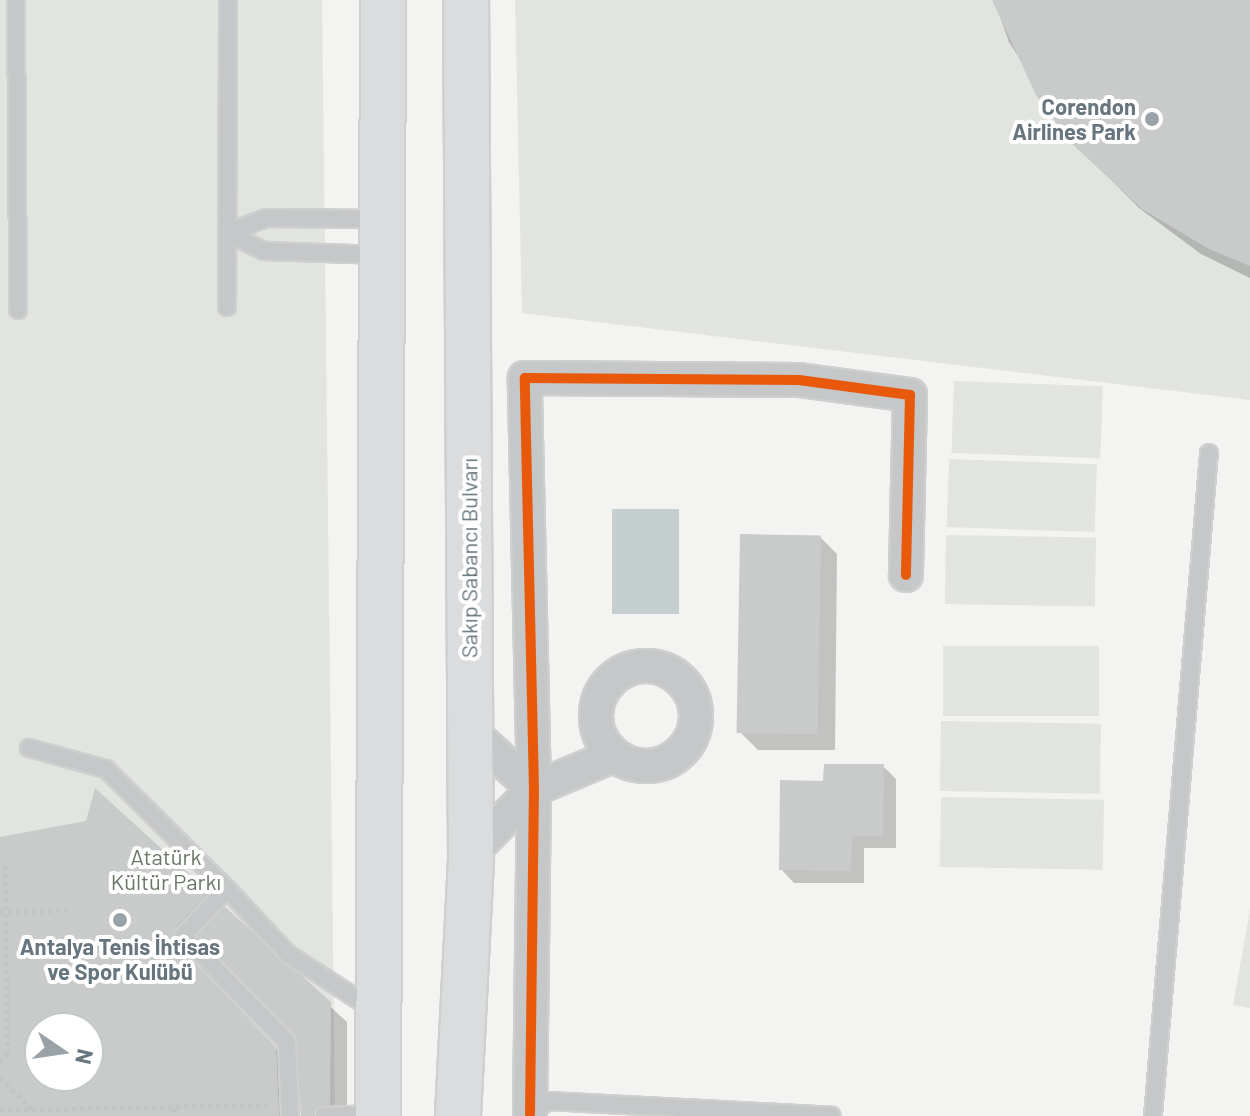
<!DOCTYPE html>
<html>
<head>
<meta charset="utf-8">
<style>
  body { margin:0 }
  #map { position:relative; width:1250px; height:1116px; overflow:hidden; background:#f3f3f2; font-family:Barlow,sans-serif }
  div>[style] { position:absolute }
  .green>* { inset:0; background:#e2e4e0; transform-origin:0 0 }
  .water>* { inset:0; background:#c6cfd0; transform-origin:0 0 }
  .shadow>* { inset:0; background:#0003 }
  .building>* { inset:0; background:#c9cbcb; transform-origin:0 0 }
  .path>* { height:5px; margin-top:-2.5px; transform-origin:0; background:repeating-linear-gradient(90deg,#c3c4c5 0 4px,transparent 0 8px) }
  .roads { filter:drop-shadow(2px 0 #cecfcf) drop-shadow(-2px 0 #cecfcf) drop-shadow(0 2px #cecfcf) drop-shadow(0 -2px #cecfcf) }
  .service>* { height:16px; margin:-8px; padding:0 8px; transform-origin:8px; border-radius:8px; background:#c5c7c8 }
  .minor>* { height:32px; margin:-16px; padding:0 16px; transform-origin:16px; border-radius:16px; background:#c5c7c8 }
  .minor>.ring { margin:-16px; padding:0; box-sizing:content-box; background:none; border:32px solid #c5c7c8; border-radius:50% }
  .primary>* { height:44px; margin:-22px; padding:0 22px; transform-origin:22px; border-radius:22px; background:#dbdcdd }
  .cycleway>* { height:10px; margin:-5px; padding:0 5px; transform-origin:5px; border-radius:5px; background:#e8590c }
  .dots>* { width:22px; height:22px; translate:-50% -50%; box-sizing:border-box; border:4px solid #fff; border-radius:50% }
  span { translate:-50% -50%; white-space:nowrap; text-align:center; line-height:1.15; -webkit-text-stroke:8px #fff; paint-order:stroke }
  .poi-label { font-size:22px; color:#67767e; font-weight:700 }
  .right { translate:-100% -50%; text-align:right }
  .street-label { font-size:22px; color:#67767e }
  .park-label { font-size:22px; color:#6a7665 }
  .north { position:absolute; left:24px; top:1012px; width:80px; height:80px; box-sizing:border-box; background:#fff; border:2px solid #c2c8cb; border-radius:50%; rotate:103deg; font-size:22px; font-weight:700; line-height:32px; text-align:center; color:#67767e }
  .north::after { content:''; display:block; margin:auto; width:28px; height:36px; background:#98a2a7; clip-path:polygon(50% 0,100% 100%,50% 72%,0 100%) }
</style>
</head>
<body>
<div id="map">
  <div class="green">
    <div style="clip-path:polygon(evenodd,0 0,322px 0,335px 1116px,0 1116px,0 0,40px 1028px,88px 1028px,88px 1076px,40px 1076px,40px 1028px)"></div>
    <div style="clip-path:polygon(515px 0,1250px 0,1250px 400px,522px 313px)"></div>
    <div style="left:954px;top:381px;width:149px;height:72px;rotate:2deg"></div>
    <div style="left:949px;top:459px;width:148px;height:68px;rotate:2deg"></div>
    <div style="left:946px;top:535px;width:150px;height:69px;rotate:1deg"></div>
    <div style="left:943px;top:646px;width:156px;height:70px"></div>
    <div style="left:941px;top:721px;width:160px;height:70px;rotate:1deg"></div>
    <div style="left:941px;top:797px;width:163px;height:70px;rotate:1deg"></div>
    <div style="clip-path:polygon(1250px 910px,1250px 1008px,1233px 1005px)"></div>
  </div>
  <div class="water">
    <div style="left:612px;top:509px;width:67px;height:105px"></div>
  </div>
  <div class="shadow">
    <div style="clip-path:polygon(994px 0,1250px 3px,1250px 278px,1201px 254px,1139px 208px,1072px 141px,1009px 42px)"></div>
    <div style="clip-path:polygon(820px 537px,837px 554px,835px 750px,758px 750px,740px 732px)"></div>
    <div style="clip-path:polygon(883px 766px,896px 779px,896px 848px,864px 848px,864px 883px,794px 883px,781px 869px)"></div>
    <div style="clip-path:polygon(evenodd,96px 792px,347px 1022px,347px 1116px,303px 1116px,297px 1034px,201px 936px,189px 959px,293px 1066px,295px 1116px,0 1116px,0 839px,87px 823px,96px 792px,40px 1028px,88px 1028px,88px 1076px,40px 1076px,40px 1028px)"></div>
  </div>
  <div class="building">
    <div style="clip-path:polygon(992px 0,1250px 0,1250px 266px,1209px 249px,1142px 209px,1071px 143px,1036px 95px)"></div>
    <div style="left:740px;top:534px;width:81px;height:199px;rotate:1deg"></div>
    <div style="clip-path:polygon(824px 764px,884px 764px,883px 836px,852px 836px,851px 871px,779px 870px,780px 780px,823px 781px)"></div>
    <div style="clip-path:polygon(evenodd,95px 788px,209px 892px,175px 928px,173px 940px,276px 1047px,279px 1116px,0 1116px,0 837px,86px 821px,95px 788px,40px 1028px,88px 1028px,88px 1076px,40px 1076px,40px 1028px)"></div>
    <div style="clip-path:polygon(225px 907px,331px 1002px,330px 1105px,318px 1107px,313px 1116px,301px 1116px,295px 1035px,198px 936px)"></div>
  </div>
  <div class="path">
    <div style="left:0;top:912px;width:70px;rotate:-1.6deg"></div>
    <div style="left:0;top:1062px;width:12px;rotate:-48deg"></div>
    <div style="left:8px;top:1053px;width:190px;rotate:-90.9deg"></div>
    <div style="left:0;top:1078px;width:47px;rotate:43.3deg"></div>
    <div style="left:174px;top:1108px;width:8px;rotate:90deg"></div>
    <div style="left:0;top:1110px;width:269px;rotate:-1.1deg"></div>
  </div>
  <div class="roads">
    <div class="service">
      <div style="left:16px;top:2px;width:308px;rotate:89.6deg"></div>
      <div style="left:227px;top:233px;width:41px;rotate:25.9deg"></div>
      <div style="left:264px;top:251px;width:118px;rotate:1.9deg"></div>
      <div style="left:227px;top:233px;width:42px;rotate:-21deg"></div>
      <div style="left:266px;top:218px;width:115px;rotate:0.5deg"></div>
      <div style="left:227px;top:307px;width:302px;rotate:-89.8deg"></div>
      <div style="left:29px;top:748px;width:80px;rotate:15.3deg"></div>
      <div style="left:106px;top:769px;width:170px;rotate:44.8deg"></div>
      <div style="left:531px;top:1113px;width:21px;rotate:-35deg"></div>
      <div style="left:548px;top:1101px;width:284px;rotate:3deg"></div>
      <div style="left:290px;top:1116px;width:74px;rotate:-92.3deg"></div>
      <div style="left:287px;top:1042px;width:148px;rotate:-134.5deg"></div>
      <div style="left:183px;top:936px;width:64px;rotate:-46.9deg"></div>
      <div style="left:227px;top:889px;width:89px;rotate:46.8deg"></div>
      <div style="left:288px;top:954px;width:103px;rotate:33.1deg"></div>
      <div style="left:324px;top:1116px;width:52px;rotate:-2.2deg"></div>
      <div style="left:1153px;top:1116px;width:665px;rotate:-85.17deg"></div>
    </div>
    <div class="minor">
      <div class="ring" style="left:596px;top:666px;width:68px;height:68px"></div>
      <div style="left:470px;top:731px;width:86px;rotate:42.2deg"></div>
      <div style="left:471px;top:853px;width:90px;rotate:-45.5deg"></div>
      <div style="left:534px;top:789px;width:85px;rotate:-22.9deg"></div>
      <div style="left:530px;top:1114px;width:325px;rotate:-89.3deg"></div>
      <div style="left:534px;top:789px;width:411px;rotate:-91.3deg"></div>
      <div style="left:525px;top:378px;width:274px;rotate:0.4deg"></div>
      <div style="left:799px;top:380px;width:112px;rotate:7.7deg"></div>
      <div style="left:910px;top:395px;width:180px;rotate:91.3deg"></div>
    </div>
    <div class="primary">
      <div style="left:378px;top:1116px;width:1116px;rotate:-89.74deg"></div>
      <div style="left:458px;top:1116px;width:258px;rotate:-87.1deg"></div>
      <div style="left:471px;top:858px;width:858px;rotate:-90.33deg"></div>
    </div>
  </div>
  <div class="cycleway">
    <div style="left:530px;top:1114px;width:325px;rotate:-89.3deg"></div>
    <div style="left:534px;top:789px;width:411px;rotate:-91.3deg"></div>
    <div style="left:525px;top:378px;width:274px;rotate:0.4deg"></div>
    <div style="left:799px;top:380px;width:112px;rotate:7.7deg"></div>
    <div style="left:910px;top:395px;width:180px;rotate:91.3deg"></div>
  </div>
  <div class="dots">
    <div style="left:1152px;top:119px;background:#98a2a7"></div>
    <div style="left:120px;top:920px;background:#98a2a7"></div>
  </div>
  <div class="poi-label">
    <span class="right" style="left:1136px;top:119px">Corendon<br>Airlines Park</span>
    <span style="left:120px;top:959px">Antalya Tenis İhtisas<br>ve Spor Kulübü</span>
  </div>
  <div class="street-label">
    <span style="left:469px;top:558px;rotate:-90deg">Sakıp Sabancı Bulvarı</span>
  </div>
  <div class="park-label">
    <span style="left:166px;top:869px">Atatürk<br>Kültür Parkı</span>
  </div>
  <div class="north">N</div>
</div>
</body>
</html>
